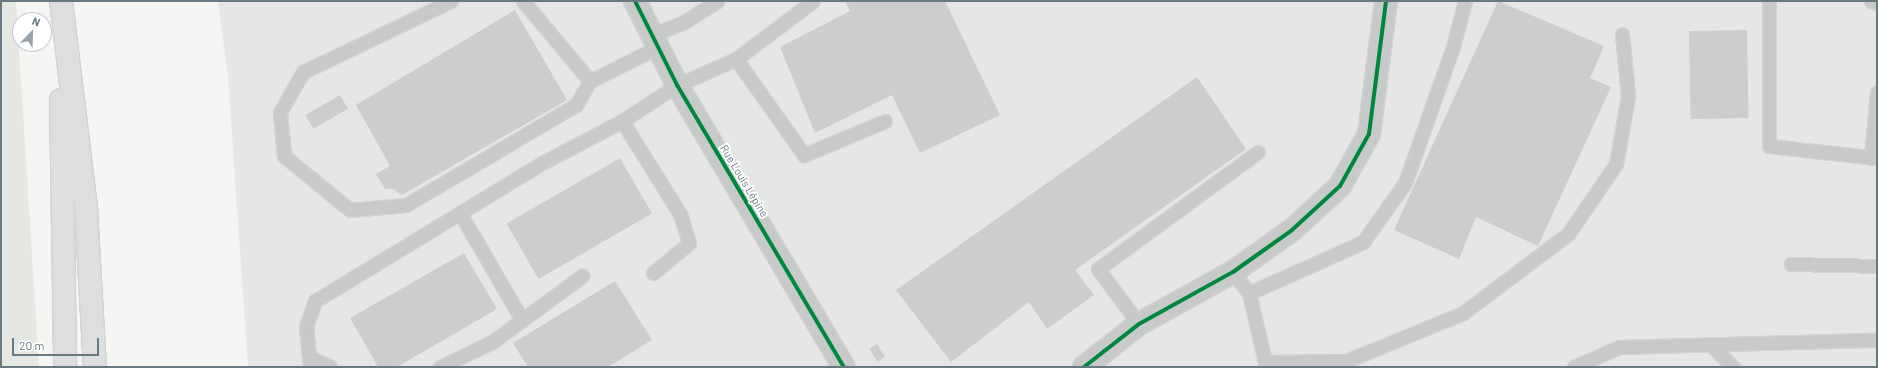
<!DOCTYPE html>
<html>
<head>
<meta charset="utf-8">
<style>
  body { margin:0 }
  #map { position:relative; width:1878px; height:368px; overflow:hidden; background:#f5f5f4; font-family:Barlow,sans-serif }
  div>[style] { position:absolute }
  .built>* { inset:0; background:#e5e7e7 }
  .green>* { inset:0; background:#e4e7e2 }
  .building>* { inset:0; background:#cccdce; transform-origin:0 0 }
  .roads { filter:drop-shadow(1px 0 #d1d2d2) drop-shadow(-1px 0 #d1d2d2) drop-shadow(0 1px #d1d2d2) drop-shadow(0 -1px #d1d2d2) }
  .lane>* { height:13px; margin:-6.5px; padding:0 6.5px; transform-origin:6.5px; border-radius:6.5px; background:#c8caca }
  .street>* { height:22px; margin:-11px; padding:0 11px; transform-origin:11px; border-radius:11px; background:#c8caca }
  .secondary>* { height:22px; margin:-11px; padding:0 11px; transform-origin:11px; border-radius:11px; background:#dddedf }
  .cycleway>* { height:4px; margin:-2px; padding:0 2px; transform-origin:2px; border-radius:2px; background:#00873e }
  span { translate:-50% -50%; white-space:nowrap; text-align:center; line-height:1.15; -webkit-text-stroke:4px #fff; paint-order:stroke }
  .street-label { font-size:11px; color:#687982 }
  .frame { position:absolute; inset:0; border:2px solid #687982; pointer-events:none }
  .north { position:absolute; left:12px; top:12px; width:40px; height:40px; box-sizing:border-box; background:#fff; border:1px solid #c3c9cd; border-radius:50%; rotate:23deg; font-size:11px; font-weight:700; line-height:16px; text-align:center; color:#687982 }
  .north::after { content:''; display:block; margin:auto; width:14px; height:18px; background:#99a4aa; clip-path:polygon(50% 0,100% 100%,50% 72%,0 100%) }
  .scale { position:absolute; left:12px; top:338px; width:87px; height:18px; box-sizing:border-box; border:2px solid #687982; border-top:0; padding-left:5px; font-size:12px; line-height:14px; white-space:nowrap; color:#687982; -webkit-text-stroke:3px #fff; paint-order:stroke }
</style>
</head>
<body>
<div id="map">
  <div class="built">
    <div style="clip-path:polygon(218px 1px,1877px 1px,1877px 367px,248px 367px,228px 77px)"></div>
  </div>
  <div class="green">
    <div style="clip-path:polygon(1px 1px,16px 1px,39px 367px,1px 367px)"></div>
  </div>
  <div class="building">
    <div style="clip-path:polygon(845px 1px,945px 1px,1000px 115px,920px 153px,892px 95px,815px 133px,780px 47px,850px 11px)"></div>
    <div style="clip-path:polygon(1498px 1px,1604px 46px,1590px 78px,1611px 87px,1538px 246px,1476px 217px,1459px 259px,1394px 230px)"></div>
    <div style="clip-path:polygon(515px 10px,567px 100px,402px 195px,393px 189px,385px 189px,376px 174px,390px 166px,356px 105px)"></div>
    <div style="left:1747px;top:30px;width:88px;height:58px;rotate:89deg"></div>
    <div style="clip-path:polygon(1197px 77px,1246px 149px,1075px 270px,1094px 295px,1047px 329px,1029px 302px,951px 362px,896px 290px)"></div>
    <div style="left:340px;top:95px;width:16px;height:40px;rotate:60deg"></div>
    <div style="left:620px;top:158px;width:64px;height:131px;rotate:60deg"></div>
    <div style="clip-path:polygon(464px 253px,497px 309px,397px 367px,378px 367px,350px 318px)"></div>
    <div style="clip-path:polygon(615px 281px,652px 340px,608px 367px,528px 367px,513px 343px)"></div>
    <div style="left:877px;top:344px;width:15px;height:9px;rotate:58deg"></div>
  </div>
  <div class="roads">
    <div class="lane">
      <div style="left:451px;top:1px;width:164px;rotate:154.4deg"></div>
      <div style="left:303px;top:72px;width:46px;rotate:119.9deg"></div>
      <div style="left:280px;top:112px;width:44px;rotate:84.8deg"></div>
      <div style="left:284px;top:156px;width:85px;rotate:39.3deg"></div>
      <div style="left:350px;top:210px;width:56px;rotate:-5.1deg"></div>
      <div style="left:406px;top:205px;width:197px;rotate:-30.5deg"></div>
      <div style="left:576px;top:105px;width:28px;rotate:-60deg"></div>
      <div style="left:590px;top:81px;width:76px;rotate:-26.6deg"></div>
      <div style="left:523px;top:1px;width:104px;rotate:50.1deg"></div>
      <div style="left:1769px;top:1px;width:145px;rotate:90deg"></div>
      <div style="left:1769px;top:146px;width:109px;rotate:6.3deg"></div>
      <div style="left:1871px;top:1px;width:6px;rotate:18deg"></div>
      <div style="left:652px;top:35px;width:35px;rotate:-22deg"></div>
      <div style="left:684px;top:22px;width:39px;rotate:-32deg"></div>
      <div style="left:736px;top:59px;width:96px;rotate:-37deg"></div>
      <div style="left:1871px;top:158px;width:66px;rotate:-84.8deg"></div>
      <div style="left:460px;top:213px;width:124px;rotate:59.9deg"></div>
      <div style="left:1791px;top:264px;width:86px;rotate:1.3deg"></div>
      <div style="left:1233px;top:272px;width:26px;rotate:53deg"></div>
      <div style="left:1249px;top:293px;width:125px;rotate:-24.1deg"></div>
      <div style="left:1363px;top:242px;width:72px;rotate:-54.6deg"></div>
      <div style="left:1405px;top:183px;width:144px;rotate:-70.6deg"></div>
      <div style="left:1453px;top:47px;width:48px;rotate:-75.4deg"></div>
      <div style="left:653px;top:273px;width:47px;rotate:-39.8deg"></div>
      <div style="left:689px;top:243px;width:30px;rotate:-107deg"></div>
      <div style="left:680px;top:214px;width:110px;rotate:-121.9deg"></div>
      <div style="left:622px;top:121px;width:66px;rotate:-33.2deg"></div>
      <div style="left:677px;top:85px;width:64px;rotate:-23.8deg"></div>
      <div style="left:736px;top:59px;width:118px;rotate:54.7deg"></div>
      <div style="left:804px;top:155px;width:88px;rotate:-22.8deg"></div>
      <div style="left:1249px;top:293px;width:71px;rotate:76.9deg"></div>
      <div style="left:1265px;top:362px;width:81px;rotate:-0.7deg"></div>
      <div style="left:1346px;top:361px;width:126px;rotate:-22.3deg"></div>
      <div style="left:1463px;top:313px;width:131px;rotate:-37deg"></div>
      <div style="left:1568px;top:234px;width:85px;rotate:-55.6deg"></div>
      <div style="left:1616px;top:164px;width:69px;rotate:-80deg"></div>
      <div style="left:1628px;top:96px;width:62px;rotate:-95.5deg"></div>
      <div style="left:1139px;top:324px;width:69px;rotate:-126.7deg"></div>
      <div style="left:1098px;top:269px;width:198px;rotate:-36.2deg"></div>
      <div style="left:1712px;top:346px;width:30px;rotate:45deg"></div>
      <div style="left:309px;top:357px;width:23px;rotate:25deg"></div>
      <div style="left:310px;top:367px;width:41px;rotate:-95.6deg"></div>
      <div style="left:306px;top:326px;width:27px;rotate:-70deg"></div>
      <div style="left:315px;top:301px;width:268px;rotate:-31.3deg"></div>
      <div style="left:544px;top:162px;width:88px;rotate:-27.7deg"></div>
      <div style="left:440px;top:367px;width:58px;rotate:-25.7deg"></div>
      <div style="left:492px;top:342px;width:112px;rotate:-36.3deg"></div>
      <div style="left:1574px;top:367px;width:49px;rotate:-24deg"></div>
      <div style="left:1619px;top:347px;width:258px;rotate:-1.6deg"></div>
    </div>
    <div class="street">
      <div style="left:635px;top:1px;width:94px;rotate:63.4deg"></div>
      <div style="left:677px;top:85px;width:328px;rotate:59.4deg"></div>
      <div style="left:1084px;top:367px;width:70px;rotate:-38deg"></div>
      <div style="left:1139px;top:324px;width:107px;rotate:-29deg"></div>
      <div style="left:1233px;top:272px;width:72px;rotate:-35.4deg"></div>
      <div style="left:1292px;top:230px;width:65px;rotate:-42.5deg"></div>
      <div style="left:1340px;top:186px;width:60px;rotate:-60.9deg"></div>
      <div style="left:1369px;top:134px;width:134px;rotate:-82.7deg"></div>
    </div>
    <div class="secondary">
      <div style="left:61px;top:1px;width:209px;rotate:83.1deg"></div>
      <div style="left:86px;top:208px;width:159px;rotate:86.8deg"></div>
      <div style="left:61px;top:100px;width:267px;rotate:89.1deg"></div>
    </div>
  </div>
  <div class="cycleway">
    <div style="left:635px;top:1px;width:94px;rotate:63.4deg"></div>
    <div style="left:677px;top:85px;width:328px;rotate:59.4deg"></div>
    <div style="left:1084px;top:367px;width:70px;rotate:-38deg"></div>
    <div style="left:1139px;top:324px;width:107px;rotate:-29deg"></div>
    <div style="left:1233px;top:272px;width:72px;rotate:-35.4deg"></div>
    <div style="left:1292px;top:230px;width:65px;rotate:-42.5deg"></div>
    <div style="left:1340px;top:186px;width:60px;rotate:-60.9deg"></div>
    <div style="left:1369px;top:134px;width:134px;rotate:-82.7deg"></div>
  </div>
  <div class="street-label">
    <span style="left:744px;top:181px;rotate:59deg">Rue Louis Lépine</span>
  </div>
  <div class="frame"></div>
  <div class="north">N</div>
  <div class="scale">20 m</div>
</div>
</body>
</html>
